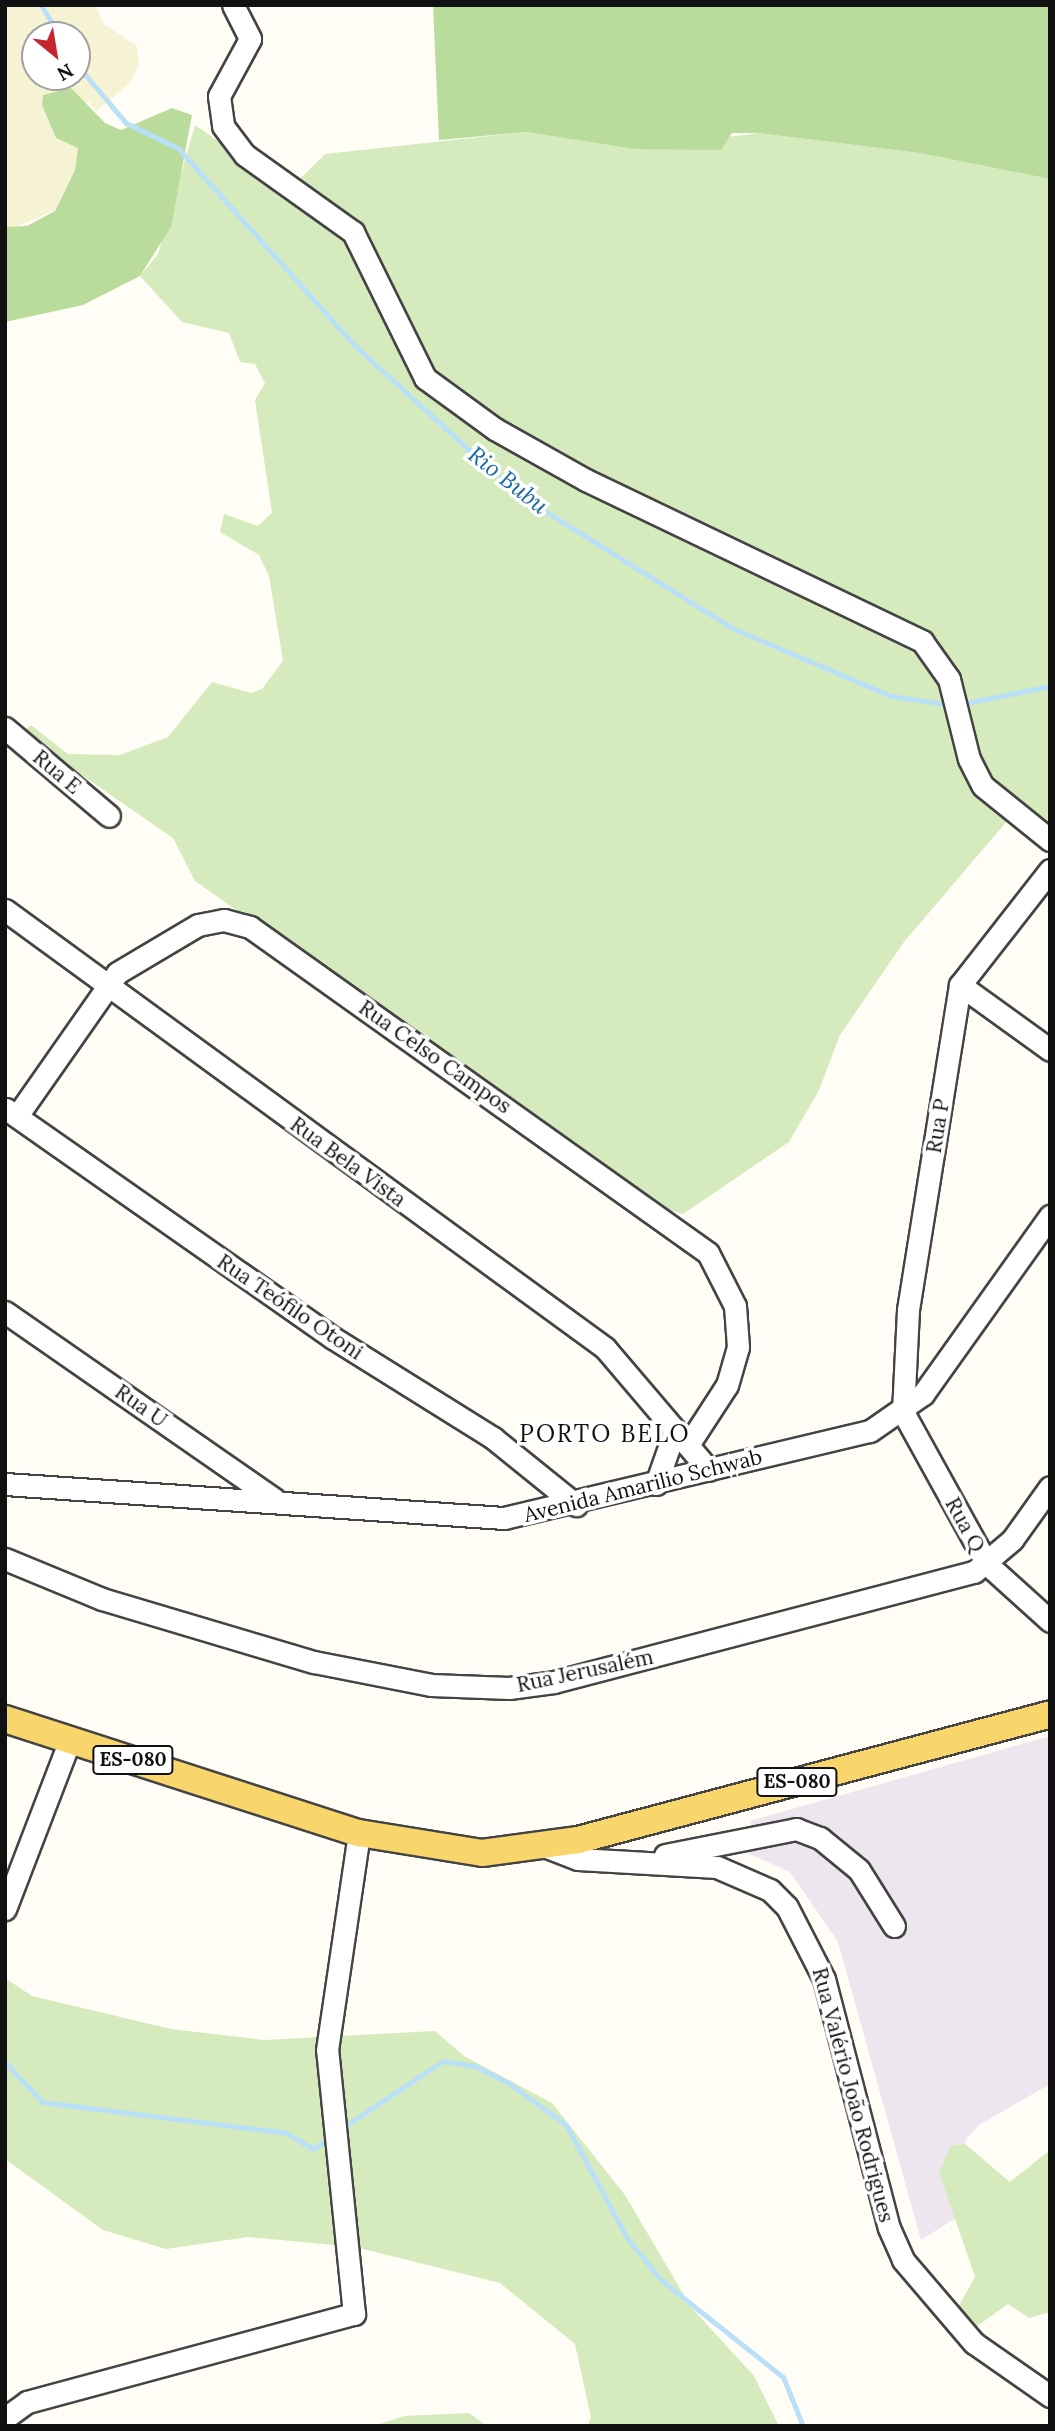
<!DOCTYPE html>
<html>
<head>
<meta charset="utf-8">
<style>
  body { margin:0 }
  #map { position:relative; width:1055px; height:2431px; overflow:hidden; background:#fffdf5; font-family:Lora,serif }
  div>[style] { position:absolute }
  .industrial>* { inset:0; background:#eee6ef }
  .farmland>* { inset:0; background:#f6f3d4 }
  .green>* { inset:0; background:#d5ebbd }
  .forest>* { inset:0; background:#b9dc9c }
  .stream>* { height:5px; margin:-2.5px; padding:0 2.5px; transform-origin:2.5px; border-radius:2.5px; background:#b9e0f7 }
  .roads { filter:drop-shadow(2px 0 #444) drop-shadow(-2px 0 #444) drop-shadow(0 2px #444) drop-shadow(0 -2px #444) }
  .minor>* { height:21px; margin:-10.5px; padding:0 10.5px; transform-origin:10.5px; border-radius:10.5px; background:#fff }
  .major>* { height:26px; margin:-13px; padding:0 13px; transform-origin:13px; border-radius:13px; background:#f9d66b }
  span { translate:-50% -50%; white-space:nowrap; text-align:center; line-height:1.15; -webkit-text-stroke:7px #fff; paint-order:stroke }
  .shield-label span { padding:2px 5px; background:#fff; border:2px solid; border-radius:5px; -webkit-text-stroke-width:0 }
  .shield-label { font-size:19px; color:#111; font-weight:700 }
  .street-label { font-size:21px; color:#111 }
  .water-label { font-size:23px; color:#1768a6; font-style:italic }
  .quarter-label { font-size:24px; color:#111; letter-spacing:2px }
  .frame { position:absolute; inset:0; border:7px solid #111; pointer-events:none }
  .north { position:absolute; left:21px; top:21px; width:70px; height:70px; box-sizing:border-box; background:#fff; border:2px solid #a0a0a0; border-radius:50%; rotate:150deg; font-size:19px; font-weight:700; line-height:28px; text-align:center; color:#111 }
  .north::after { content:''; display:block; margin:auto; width:24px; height:32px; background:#c4262e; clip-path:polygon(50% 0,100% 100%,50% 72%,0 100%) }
</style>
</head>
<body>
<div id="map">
  <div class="industrial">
    <div style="clip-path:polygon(1050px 1736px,1050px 2084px,979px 2125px,967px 2138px,959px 2160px,964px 2213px,921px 2240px,838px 1942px,790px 1872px,734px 1847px,756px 1841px,750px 1821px)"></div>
  </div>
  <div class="farmland">
    <div style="clip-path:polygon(evenodd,5px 5px,95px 5px,104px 24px,137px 46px,139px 64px,131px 82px,96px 111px,89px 102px,42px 105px,56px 138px,78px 148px,75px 170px,55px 210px,12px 229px,5px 227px,5px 5px,35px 35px,77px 35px,77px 77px,35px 77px,35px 35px)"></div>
  </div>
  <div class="green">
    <div style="clip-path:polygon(195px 125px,289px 190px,325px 154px,526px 132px,634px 149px,759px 133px,919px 153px,1050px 179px,1050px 837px,1013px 814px,904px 942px,840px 1035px,819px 1090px,789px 1142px,683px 1214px,657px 1207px,195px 881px,173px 838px,21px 733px,31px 725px,68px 754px,120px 755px,168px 737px,212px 682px,251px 693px,262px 689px,283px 661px,269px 576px,259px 555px,220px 532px,224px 514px,258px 526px,272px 513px,255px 400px,265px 383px,255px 364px,240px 362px,229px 333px,182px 322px,140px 276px,158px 254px)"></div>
    <div style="clip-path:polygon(5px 1978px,32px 1996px,171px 2029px,264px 2040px,435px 2031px,464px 2056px,552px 2103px,625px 2195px,691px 2307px,754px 2376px,779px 2426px,587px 2426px,591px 2418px,575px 2344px,500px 2283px,355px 2247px,248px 2237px,166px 2249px,103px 2230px,5px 2159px)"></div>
    <div style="clip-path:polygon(965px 2144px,1010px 2182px,1050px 2150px,1050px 2312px,1029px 2318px,1008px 2304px,976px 2327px,957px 2309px,975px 2277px,939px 2172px,951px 2146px)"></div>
    <div style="clip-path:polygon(469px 2413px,487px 2426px,373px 2426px,404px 2416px)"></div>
  </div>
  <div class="forest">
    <div style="clip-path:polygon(433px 5px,1050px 5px,1050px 179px,919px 153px,759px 133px,732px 133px,721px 150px,634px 149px,526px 132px,439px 140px)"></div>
    <div style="clip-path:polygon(71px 88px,105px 123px,121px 130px,172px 108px,192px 115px,171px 227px,140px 276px,83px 305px,5px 322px,5px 227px,27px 226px,55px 211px,75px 170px,78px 148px,56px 138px,42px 105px,43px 95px)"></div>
  </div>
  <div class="stream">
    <div style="left:41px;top:5px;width:35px;rotate:59deg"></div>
    <div style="left:77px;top:65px;width:76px;rotate:49.8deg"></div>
    <div style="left:126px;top:123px;width:58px;rotate:25.7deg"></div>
    <div style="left:178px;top:148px;width:263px;rotate:48.2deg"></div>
    <div style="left:353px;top:344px;width:221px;rotate:42.4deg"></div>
    <div style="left:516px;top:493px;width:257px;rotate:32deg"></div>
    <div style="left:734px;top:629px;width:171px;rotate:23.1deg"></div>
    <div style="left:891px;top:696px;width:61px;rotate:8.5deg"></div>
    <div style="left:961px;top:704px;width:91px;rotate:-11.4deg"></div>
    <div style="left:5px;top:2062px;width:54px;rotate:47.2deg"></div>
    <div style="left:42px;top:2102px;width:246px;rotate:7.2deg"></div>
    <div style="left:286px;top:2133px;width:32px;rotate:30deg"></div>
    <div style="left:314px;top:2149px;width:21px;rotate:-37deg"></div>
    <div style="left:342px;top:2128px;width:121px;rotate:-33.6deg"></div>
    <div style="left:443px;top:2061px;width:32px;rotate:9deg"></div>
    <div style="left:475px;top:2066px;width:39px;rotate:27deg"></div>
    <div style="left:510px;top:2084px;width:69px;rotate:36.2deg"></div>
    <div style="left:566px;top:2125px;width:128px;rotate:61.6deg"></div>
    <div style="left:627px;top:2238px;width:54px;rotate:51deg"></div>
    <div style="left:661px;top:2280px;width:156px;rotate:38.5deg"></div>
    <div style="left:783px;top:2377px;width:53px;rotate:67.8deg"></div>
  </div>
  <div class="roads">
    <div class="minor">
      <div style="left:233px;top:5px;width:38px;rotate:63deg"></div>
      <div style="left:250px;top:39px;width:65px;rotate:118.5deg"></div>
      <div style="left:219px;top:96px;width:30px;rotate:82deg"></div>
      <div style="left:223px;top:126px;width:36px;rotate:53deg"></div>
      <div style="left:245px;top:155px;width:133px;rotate:35.5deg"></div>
      <div style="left:353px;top:232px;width:163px;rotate:63.7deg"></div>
      <div style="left:425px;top:378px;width:87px;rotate:36.1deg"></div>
      <div style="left:495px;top:429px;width:104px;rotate:29.3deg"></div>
      <div style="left:586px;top:480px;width:373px;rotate:25.6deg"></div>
      <div style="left:922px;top:641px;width:47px;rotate:54.6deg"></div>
      <div style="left:949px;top:679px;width:82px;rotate:76deg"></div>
      <div style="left:969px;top:759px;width:30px;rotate:63deg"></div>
      <div style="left:983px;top:786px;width:86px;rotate:38.9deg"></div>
      <div style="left:5px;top:728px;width:136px;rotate:40.2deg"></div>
      <div style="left:1050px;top:870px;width:146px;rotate:128deg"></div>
      <div style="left:960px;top:985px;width:329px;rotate:99.1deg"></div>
      <div style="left:908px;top:1310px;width:102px;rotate:92.8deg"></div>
      <div style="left:903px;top:1412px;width:174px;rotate:61.1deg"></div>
      <div style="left:987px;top:1564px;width:85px;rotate:42.1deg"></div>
      <div style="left:5px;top:910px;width:743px;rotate:36.13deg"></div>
      <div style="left:605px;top:1348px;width:160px;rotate:49.6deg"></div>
      <div style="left:960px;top:985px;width:111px;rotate:35.8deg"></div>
      <div style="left:6px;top:1109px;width:399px;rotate:35deg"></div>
      <div style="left:333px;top:1338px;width:189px;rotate:32deg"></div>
      <div style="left:493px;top:1438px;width:107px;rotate:38.9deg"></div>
      <div style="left:17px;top:1116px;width:174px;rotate:-55deg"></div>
      <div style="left:117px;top:973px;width:94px;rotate:-30.7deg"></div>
      <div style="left:198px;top:925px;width:26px;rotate:-11deg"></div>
      <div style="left:224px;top:920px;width:27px;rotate:15deg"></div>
      <div style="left:250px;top:927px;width:562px;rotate:35.44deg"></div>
      <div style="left:708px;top:1253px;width:59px;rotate:63deg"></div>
      <div style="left:735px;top:1306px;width:41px;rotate:85.8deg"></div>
      <div style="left:738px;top:1347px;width:40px;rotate:106deg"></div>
      <div style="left:727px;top:1385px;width:72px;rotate:123deg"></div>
      <div style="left:5px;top:1312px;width:328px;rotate:34.8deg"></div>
      <div style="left:5px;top:1484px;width:500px;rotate:3.9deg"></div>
      <div style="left:504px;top:1518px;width:376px;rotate:-13.4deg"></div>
      <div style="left:870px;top:1431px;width:65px;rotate:-34.9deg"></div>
      <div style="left:923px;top:1394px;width:219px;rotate:-54.5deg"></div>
      <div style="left:656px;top:1484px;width:57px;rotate:-70.6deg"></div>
      <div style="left:5px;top:1559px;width:105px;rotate:22.4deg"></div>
      <div style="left:102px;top:1599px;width:221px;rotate:16.6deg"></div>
      <div style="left:314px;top:1662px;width:119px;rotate:11.1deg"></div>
      <div style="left:431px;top:1685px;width:78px;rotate:2.2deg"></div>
      <div style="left:509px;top:1688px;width:45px;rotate:-7.6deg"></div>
      <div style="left:554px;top:1682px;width:434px;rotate:-14.7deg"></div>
      <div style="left:974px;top:1572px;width:50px;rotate:-40.1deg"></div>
      <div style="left:1012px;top:1540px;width:65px;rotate:-54.4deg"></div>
      <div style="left:544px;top:1846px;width:36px;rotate:21deg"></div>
      <div style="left:578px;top:1859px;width:139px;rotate:3.3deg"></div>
      <div style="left:717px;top:1867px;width:58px;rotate:23.5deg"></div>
      <div style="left:770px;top:1890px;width:24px;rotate:45deg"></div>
      <div style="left:787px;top:1907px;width:81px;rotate:62.8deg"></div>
      <div style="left:824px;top:1979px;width:257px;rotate:75.4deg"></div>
      <div style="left:889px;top:2228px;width:35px;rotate:66deg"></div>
      <div style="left:903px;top:2260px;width:109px;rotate:49.5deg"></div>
      <div style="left:974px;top:2343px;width:93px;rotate:34.9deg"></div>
      <div style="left:665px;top:1855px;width:134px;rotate:-11.2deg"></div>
      <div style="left:796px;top:1829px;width:26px;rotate:21deg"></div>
      <div style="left:820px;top:1838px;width:50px;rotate:39.4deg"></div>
      <div style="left:859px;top:1870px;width:66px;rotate:58deg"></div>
      <div style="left:5px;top:1909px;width:181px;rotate:-69deg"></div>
      <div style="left:5px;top:2418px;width:27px;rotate:-36deg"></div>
      <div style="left:27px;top:2402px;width:339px;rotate:-15.1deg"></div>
      <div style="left:354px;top:2314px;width:265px;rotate:-95.8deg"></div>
      <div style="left:327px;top:2050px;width:219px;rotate:-81.6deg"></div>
    </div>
    <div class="major">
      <div style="left:5px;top:1719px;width:372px;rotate:17.9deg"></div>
      <div style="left:359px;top:1833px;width:125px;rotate:9.2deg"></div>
      <div style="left:482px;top:1853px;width:97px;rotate:-7.7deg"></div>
      <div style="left:578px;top:1840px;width:489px;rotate:-14.9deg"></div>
    </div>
  </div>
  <div class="shield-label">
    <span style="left:133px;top:1760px">ES-080</span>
    <span style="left:797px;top:1782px">ES-080</span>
  </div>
  <div class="street-label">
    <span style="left:57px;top:772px;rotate:40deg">Rua E</span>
    <span style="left:435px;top:1057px;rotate:35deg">Rua Celso Campos</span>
    <span style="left:938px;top:1126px;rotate:-81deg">Rua P</span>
    <span style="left:348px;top:1162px;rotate:36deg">Rua Bela Vista</span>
    <span style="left:290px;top:1307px;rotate:34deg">Rua Teófilo Otoni</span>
    <span style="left:141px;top:1406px;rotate:35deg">Rua U</span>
    <span style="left:643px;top:1486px;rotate:-14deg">Avenida Amarilio Schwab</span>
    <span style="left:965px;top:1525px;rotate:61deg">Rua Q</span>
    <span style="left:585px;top:1671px;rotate:-12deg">Rua Jerusalém</span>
    <span style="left:853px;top:2095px;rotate:75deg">Rua Valério João Rodrigues</span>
  </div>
  <div class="water-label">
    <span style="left:508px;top:480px;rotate:38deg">Rio Bubu</span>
  </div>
  <div class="quarter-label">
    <span style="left:605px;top:1434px">PORTO BELO</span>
  </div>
  <div class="frame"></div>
  <div class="north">N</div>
</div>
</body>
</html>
